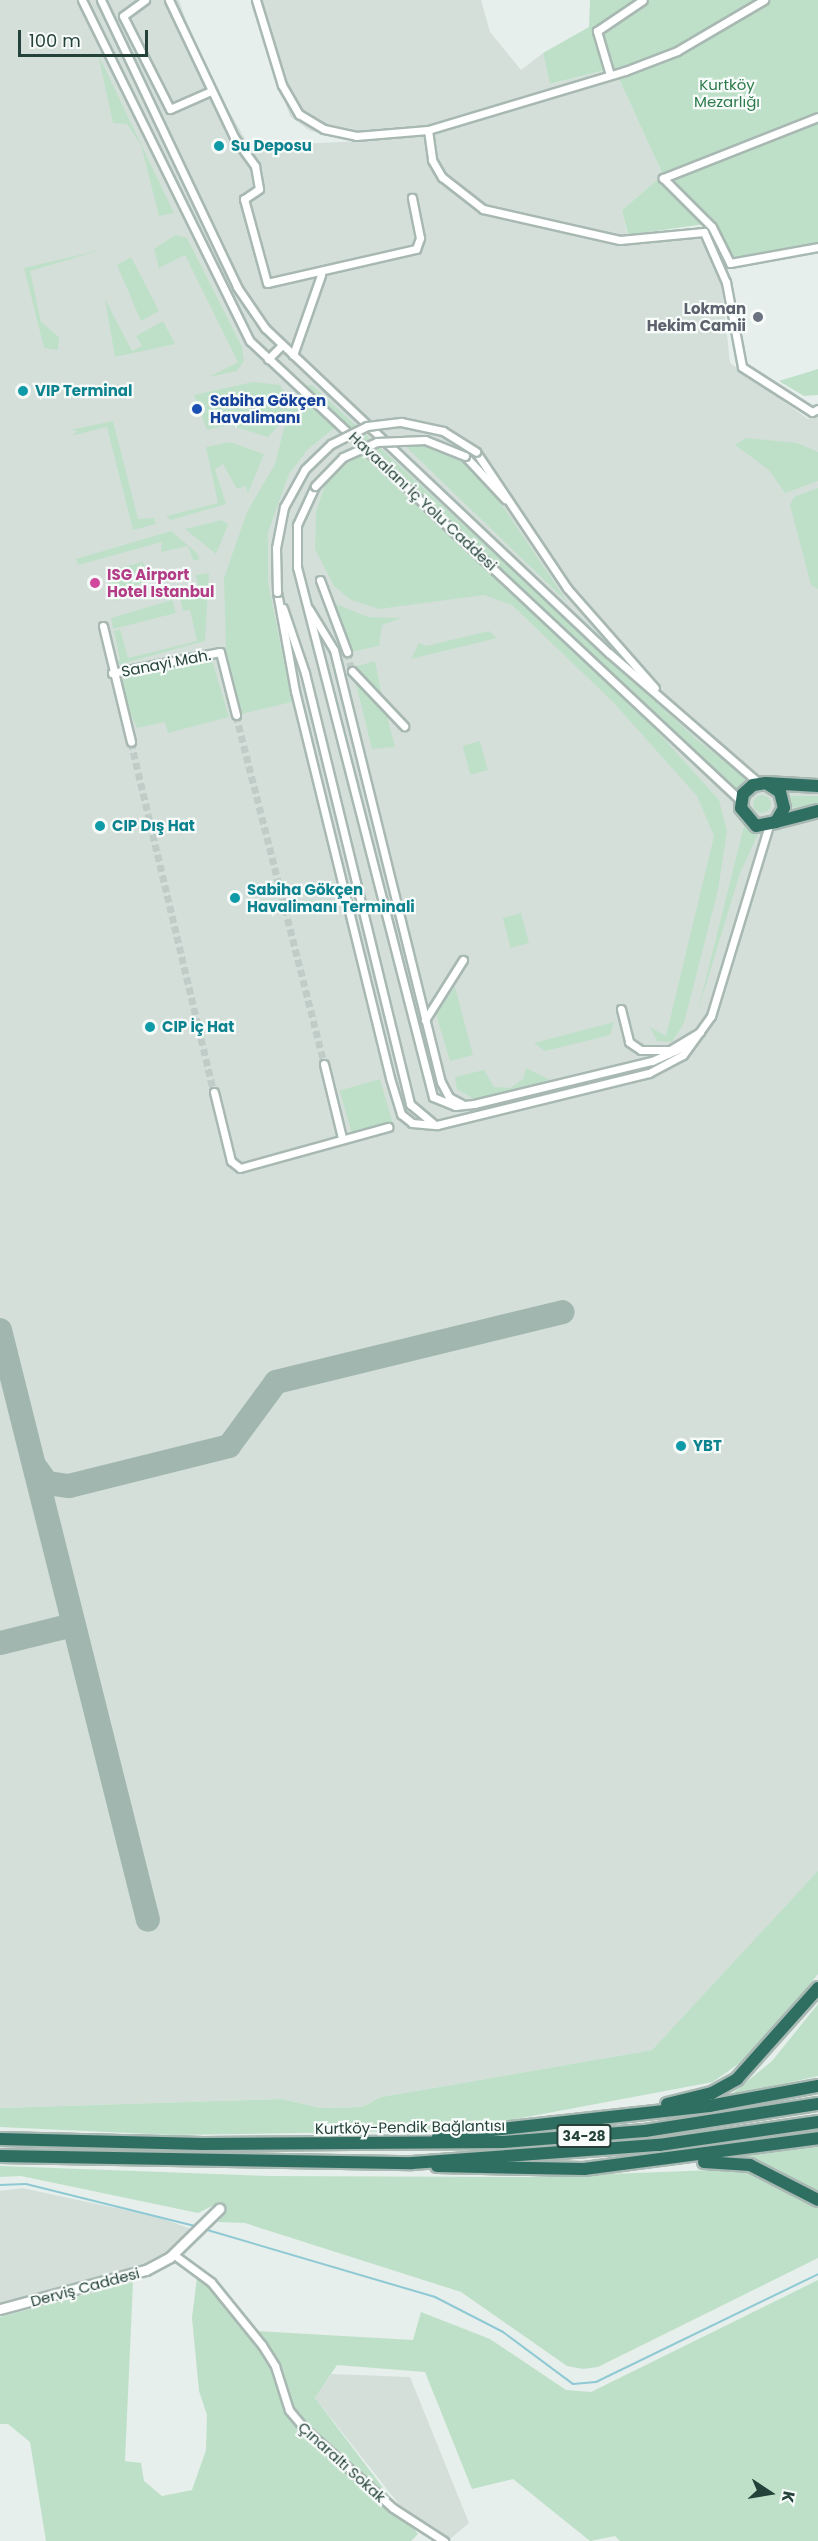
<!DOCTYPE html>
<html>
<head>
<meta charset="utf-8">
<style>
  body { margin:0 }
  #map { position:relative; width:818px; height:2541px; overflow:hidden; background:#e6efeb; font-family:Poppins,sans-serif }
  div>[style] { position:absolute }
  .built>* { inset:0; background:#d4dfda }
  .green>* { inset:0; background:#bfe0c8; transform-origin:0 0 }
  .round { border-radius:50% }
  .stream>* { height:2px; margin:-1px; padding:0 1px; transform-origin:1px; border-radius:1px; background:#8ec9d4 }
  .taxiway>* { height:24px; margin:-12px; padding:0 12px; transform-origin:12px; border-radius:12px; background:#a2b6b0 }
  .street-tunnel>* { height:7px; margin-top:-3.5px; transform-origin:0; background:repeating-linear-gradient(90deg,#bfccc8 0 7px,transparent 0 10.5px) }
  .roads { filter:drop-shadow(2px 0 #a8b8b2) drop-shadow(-2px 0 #a8b8b2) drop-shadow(0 2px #a8b8b2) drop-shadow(0 -2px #a8b8b2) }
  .street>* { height:7px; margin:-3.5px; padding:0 3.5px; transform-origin:3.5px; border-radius:3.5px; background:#fff }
  .secondary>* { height:9px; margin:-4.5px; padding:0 4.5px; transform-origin:4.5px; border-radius:4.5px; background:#fff }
  .highway>* { height:12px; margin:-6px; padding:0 6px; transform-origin:6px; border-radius:6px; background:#2f6f62 }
  .bridges { filter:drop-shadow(2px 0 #a8b8b2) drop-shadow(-2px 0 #a8b8b2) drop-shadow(0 2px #a8b8b2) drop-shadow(0 -2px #a8b8b2) }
  .street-bridge>* { height:7px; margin:-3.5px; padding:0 3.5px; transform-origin:3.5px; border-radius:3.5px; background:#fff }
  .dots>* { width:16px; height:16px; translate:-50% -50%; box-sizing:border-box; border:3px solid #f7fbf9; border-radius:50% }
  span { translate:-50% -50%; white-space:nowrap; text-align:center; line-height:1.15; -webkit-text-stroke:4.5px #f7fbf9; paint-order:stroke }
  .shield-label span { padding:2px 4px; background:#f7fbf9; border:2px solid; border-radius:4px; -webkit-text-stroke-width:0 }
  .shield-label { font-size:14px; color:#24423a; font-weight:700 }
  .park-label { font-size:15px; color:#2d7a4b }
  .culture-label { font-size:15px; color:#0d838f; font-weight:700 }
  .left { translate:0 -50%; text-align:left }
  .worship-label { font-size:15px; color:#5b616d; font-weight:700 }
  .right { translate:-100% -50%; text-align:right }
  .transit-label { font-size:15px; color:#164399; font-weight:700 }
  .street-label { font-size:15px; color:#24423a }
  .hotel-label { font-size:15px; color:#b23c85; font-weight:700 }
  .north { position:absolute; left:740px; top:2463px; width:60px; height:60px; -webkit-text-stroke:4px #f7fbf9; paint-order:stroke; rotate:102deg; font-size:16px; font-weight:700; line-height:24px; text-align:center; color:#24423a }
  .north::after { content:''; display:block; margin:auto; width:21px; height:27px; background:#24423a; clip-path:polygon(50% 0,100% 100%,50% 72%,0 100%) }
  .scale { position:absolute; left:18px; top:30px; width:130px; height:27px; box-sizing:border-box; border:3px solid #24423a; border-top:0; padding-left:8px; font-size:18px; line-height:21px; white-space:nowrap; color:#24423a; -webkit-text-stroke:4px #f7fbf9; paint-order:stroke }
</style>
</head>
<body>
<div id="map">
  <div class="built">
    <div style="clip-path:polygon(0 0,179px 0,199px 58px,249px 146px,363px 141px,310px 131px,290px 116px,251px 0,481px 0,490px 32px,521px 70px,543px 53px,551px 84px,614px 68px,663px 175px,622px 210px,629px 242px,697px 233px,721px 278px,730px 363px,808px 419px,818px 417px,818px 1872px,652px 2050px,381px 2097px,362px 2107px,321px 2108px,282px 2099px,0 2108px)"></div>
    <div style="clip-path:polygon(22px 2188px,158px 2217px,191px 2229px,173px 2250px,150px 2264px,0 2303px,0 2191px)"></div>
    <div style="clip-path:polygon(331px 2374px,410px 2377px,469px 2523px,450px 2539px,405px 2512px,315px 2398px)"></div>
  </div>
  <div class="green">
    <div style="clip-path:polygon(590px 0,818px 0,818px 250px,733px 260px,712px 223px,628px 235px,622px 210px,663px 175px,614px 68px,550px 84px,543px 53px,589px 27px)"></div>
    <div style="clip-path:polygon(98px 54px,174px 213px,159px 216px,141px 145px,127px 124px,113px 123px)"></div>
    <div style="clip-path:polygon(175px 235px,187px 238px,242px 347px,244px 361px,237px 371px,209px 377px,238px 362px,185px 255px,159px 268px,154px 249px)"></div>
    <div style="clip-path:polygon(101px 250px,30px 271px,41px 322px,59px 337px,58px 350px,44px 348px,24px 268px)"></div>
    <div style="clip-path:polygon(131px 257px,159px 311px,141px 321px,117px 265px)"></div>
    <div style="clip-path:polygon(105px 299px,132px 351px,142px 346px,136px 336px,163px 321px,175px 344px,115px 357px)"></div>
    <div style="clip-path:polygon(818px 369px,818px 395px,804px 396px,779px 381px)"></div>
    <div style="clip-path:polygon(253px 382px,280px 385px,290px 402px,303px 400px,337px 426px,308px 449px,289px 474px,268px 532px,268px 583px,292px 702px,241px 714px,226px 651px,224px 578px,247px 512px,275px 464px,287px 416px,268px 437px,229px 425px,207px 430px,194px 395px)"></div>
    <div style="clip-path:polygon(312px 385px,697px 740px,746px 778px,737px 790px,307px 386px)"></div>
    <div style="clip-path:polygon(113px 421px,138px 519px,154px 518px,156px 524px,133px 530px,107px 427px,71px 436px,78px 431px,70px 430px)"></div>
    <div style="clip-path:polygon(746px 438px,797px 443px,818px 452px,818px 481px,785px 493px,769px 470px,735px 445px)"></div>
    <div style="clip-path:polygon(399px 440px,418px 441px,464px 459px,485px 480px,568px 603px)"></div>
    <div style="clip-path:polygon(230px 442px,264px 454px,248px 493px,245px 486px,237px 489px,223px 464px,215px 469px,226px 504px,171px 520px,166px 516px,218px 503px,206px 447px)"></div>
    <div style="clip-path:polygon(364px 449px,638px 710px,719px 800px,727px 831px,718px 890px,684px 1023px,672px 1042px,657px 1041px,650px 1027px,666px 1036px,714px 836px,697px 796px,613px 702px,512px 605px,484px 595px,379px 609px,351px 600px,334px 586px,315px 549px,316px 512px,326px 482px)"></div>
    <div style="clip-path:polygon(818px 488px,818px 589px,811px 585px,790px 505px,794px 497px)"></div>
    <div style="clip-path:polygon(222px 520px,228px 525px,216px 554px,185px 529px)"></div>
    <div style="clip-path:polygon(171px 531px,198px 554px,199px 560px,193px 560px,188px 546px,161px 552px,162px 542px,78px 565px,76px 559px)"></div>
    <div style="clip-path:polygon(143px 562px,148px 582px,136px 585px,139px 594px,113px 601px,106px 571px)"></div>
    <div style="clip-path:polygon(209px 573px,205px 641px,114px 666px,112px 662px,120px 660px,114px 631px,120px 629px,128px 658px,197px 641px,190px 610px,183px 611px,180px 596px,199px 590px,196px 575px)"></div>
    <div style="clip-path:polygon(172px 600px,176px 613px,113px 629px,111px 618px)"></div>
    <div style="clip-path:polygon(336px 604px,368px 617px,401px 618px,382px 625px,379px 646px,350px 652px)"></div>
    <div style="clip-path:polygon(489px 631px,497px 638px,411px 659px,419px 643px,426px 646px)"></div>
    <div style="clip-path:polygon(211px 657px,229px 717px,168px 733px,165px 722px,137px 728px,117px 681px)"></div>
    <div style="clip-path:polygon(375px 661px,382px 696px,354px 667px)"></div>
    <div style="clip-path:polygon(356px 684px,385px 709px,395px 747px,372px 749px)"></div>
    <div style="left:480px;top:741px;width:30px;height:18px;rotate:75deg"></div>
    <div class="round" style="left:753px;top:795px;width:18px;height:18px"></div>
    <div style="clip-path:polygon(790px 796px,818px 796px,818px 805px,791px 808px)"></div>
    <div style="clip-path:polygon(744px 826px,759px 832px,740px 873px,697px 1014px)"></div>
    <div style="left:521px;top:913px;width:31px;height:19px;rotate:75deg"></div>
    <div style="clip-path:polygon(455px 987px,473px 1055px,450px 1061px,436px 1014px)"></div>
    <div style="clip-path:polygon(614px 1022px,610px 1035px,545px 1051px,534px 1043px)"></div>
    <div style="clip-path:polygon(526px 1068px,550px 1080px,474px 1099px,457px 1089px,455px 1077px,484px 1070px,494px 1087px,510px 1088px,523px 1079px)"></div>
    <div style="left:380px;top:1079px;width:45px;height:42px;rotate:74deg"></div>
    <div style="clip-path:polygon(818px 1871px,818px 1974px,755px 2052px,713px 2082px,489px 2124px,418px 2131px,172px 2135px,0 2127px,0 2108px,282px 2099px,321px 2108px,362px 2107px,381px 2097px,652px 2050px)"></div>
    <div style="clip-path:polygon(818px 2004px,818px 2076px,728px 2097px,772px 2061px)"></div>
    <div style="clip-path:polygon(818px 2144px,818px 2194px,775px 2168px,734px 2157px)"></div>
    <div style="clip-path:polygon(0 2166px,269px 2176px,528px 2177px,742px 2169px,769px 2177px,818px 2207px,818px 2258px,598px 2367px,583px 2369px,567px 2366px,461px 2292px,245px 2223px,218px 2222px,225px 2212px,218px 2203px,198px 2213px,21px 2176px,0 2177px)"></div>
    <div style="clip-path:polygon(211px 2275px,256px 2331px,413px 2340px,421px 2312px,490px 2339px,566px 2390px,591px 2392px,818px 2280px,818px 2541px,620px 2541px,615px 2536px,590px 2541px,513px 2479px,472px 2489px,425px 2372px,337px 2365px,315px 2398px,418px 2534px,411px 2541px,46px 2541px,30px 2442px,8px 2424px,0 2424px,0 2317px,133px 2282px,125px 2461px,141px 2463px,144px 2481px,162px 2496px,192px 2490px,206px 2450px,207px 2415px,199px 2391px,192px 2318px,197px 2277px)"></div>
  </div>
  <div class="stream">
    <div style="left:0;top:2185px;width:26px;rotate:-2deg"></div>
    <div style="left:26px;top:2184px;width:174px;rotate:14deg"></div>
    <div style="left:204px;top:2229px;width:241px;rotate:16.4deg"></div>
    <div style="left:435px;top:2297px;width:76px;rotate:27.2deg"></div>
    <div style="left:503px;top:2332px;width:87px;rotate:36.6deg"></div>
    <div style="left:573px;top:2384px;width:23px;rotate:-5deg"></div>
    <div style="left:596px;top:2382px;width:247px;rotate:-25.9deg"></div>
  </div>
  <div class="taxiway">
    <div style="left:0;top:1330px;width:608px;rotate:75.92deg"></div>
    <div style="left:34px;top:1465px;width:22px;rotate:54deg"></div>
    <div style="left:47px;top:1483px;width:22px;rotate:8deg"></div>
    <div style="left:69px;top:1486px;width:165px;rotate:-14deg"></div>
    <div style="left:229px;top:1446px;width:79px;rotate:-53.7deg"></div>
    <div style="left:276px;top:1382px;width:295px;rotate:-13.7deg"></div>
    <div style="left:0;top:1643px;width:75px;rotate:-13.9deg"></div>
  </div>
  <div class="street-tunnel">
    <div style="left:347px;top:652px;width:20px;rotate:75deg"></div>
    <div style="left:236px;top:715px;width:360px;rotate:75.8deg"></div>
    <div style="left:131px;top:742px;width:360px;rotate:76.7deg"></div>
  </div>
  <div class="roads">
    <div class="street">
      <div style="left:82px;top:0;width:380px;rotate:63.8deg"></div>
      <div style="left:250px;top:341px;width:673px;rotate:43.13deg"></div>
      <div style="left:101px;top:0;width:318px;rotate:64.6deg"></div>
      <div style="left:237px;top:287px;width:50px;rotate:55.7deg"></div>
      <div style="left:265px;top:328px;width:473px;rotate:43.4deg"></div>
      <div style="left:609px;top:653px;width:198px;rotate:40.9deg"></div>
      <div style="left:145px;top:0;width:27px;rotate:144deg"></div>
      <div style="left:123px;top:16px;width:104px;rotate:63.2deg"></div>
      <div style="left:170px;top:109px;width:45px;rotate:-23.7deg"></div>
      <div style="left:169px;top:0;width:152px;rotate:64.6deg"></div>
      <div style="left:234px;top:137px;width:36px;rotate:54deg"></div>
      <div style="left:255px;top:166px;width:23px;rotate:80deg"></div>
      <div style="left:259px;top:189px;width:18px;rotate:146deg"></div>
      <div style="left:244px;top:199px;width:87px;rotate:74.7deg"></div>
      <div style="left:267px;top:283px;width:153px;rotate:-12.9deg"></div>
      <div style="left:416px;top:249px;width:12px;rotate:-70deg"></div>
      <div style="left:420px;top:238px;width:41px;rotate:-101.3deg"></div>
      <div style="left:256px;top:0;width:89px;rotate:73deg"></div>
      <div style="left:282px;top:85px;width:34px;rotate:60deg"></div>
      <div style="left:299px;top:114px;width:29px;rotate:31deg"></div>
      <div style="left:324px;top:129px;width:33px;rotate:12deg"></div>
      <div style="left:356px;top:136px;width:72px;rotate:-4.8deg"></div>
      <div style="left:428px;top:130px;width:206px;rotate:-16.7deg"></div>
      <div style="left:625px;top:71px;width:56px;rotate:-21deg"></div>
      <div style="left:677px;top:51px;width:101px;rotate:-30.4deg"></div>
      <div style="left:610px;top:75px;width:46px;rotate:-106.5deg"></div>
      <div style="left:597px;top:31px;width:55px;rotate:-34deg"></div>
      <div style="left:818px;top:117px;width:167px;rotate:158.5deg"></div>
      <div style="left:663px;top:178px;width:69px;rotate:45deg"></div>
      <div style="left:712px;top:227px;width:40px;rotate:63.4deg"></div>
      <div style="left:730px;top:263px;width:89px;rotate:-10.3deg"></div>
      <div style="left:428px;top:130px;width:30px;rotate:82deg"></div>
      <div style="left:432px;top:160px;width:20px;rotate:60deg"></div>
      <div style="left:442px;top:177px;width:52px;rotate:38deg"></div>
      <div style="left:483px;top:209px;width:140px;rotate:12.8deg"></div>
      <div style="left:620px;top:240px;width:84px;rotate:-5.4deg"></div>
      <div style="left:704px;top:232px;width:55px;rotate:66.3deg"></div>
      <div style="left:726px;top:282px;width:86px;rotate:79.3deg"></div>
      <div style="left:742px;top:367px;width:83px;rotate:32.7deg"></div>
      <div style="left:812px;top:412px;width:7px;rotate:-27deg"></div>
      <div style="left:293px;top:355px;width:85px;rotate:-70.7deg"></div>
      <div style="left:268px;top:359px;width:20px;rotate:-45deg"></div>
      <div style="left:476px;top:452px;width:164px;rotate:56.2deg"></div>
      <div style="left:567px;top:588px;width:133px;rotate:48.7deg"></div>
      <div style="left:465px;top:456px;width:59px;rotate:47.1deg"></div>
      <div style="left:315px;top:486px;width:43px;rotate:114.8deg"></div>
      <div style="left:297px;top:525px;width:42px;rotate:90deg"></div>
      <div style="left:297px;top:567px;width:547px;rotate:75.61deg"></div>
      <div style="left:433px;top:1097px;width:24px;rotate:22deg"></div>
      <div style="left:455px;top:1106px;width:19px;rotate:-6deg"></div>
      <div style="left:474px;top:1104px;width:183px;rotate:-13.6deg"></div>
      <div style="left:652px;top:1061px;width:42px;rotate:-24.1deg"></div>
      <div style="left:320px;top:580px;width:77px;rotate:69.4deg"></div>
      <div style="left:277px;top:592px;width:101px;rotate:79.7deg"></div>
      <div style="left:295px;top:691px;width:398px;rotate:76.2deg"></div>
      <div style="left:390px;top:1078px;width:38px;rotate:73deg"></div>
      <div style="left:401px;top:1114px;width:14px;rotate:39deg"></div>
      <div style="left:412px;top:1123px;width:25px;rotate:5deg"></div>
      <div style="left:437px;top:1125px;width:218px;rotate:-13.8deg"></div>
      <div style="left:649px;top:1073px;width:38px;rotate:-28deg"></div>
      <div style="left:683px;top:1055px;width:48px;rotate:-54.3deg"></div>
      <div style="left:711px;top:1016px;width:200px;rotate:-73.1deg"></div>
      <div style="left:283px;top:608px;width:69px;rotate:71.3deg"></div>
      <div style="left:305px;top:673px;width:444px;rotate:76.3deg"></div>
      <div style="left:410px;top:1104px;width:31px;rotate:40deg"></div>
      <div style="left:309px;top:609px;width:48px;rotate:58.6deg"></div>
      <div style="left:334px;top:650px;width:445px;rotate:76.1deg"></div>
      <div style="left:441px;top:1082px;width:17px;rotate:62deg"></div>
      <div style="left:449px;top:1097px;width:15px;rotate:28deg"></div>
      <div style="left:103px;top:626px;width:119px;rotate:76.4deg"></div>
      <div style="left:352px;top:671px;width:76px;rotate:46.6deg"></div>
      <div style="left:112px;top:673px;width:110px;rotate:-11deg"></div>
      <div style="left:220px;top:652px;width:65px;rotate:75.7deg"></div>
      <div style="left:621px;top:1009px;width:34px;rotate:76deg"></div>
      <div style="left:629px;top:1042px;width:14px;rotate:34deg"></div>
      <div style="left:641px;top:1050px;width:29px"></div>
      <div style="left:670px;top:1050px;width:35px;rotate:-31deg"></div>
      <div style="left:425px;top:1020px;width:71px;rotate:-57.7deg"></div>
      <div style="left:324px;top:1064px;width:76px;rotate:76.3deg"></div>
      <div style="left:214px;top:1092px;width:71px;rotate:76.2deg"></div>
      <div style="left:231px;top:1161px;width:11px;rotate:38deg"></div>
      <div style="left:240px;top:1168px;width:154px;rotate:-15.5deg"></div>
      <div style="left:173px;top:2254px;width:47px;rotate:36.4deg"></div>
      <div style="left:211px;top:2282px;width:81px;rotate:51deg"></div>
      <div style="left:262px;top:2345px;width:25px;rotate:58deg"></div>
      <div style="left:275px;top:2366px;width:46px;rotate:72.3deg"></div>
      <div style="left:289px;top:2410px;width:25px;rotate:50deg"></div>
      <div style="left:305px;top:2429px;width:118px;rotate:41.9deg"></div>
      <div style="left:393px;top:2508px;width:61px;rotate:32.9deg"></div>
    </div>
    <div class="secondary">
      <div style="left:0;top:2309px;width:151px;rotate:-15deg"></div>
      <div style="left:146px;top:2270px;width:27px;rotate:-28deg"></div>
      <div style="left:170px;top:2257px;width:69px;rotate:-44.4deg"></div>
    </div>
    <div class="highway">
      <div style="left:766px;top:783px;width:17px;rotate:33deg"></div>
      <div style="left:780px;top:792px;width:16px;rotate:76deg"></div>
      <div style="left:784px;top:808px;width:16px;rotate:120deg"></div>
      <div style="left:776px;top:822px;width:20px;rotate:169deg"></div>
      <div style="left:756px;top:826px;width:23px;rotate:-130deg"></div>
      <div style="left:741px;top:808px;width:14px;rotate:-82deg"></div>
      <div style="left:743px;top:794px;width:13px;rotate:-42deg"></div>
      <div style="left:753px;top:785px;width:13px;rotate:-9deg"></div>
      <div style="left:766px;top:783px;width:52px;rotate:3.3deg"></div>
      <div style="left:776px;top:822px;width:43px;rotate:-14.7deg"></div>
      <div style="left:667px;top:2104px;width:46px;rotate:-13.7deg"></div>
      <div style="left:712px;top:2093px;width:29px;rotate:-29deg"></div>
      <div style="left:737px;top:2079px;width:122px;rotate:-48.3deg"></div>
      <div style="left:438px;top:2136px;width:273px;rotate:-6.3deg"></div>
      <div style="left:709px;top:2106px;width:111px;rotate:-10.4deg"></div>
      <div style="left:0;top:2139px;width:203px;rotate:1.4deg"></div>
      <div style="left:203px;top:2144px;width:300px;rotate:-0.4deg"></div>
      <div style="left:503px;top:2142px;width:142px;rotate:-4.4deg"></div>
      <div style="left:645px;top:2131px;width:175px;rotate:-8.9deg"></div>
      <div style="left:0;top:2156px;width:412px;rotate:1deg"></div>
      <div style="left:412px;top:2163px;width:248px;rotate:-4.2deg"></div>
      <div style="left:659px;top:2145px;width:161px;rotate:-8.2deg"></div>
      <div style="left:704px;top:2162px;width:46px;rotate:3.7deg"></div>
      <div style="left:750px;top:2165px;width:76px;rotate:27.2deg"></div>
      <div style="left:437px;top:2166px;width:147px;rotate:1.2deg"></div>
      <div style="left:584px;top:2169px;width:236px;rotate:-7.5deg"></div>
    </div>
  </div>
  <div class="bridges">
    <div class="street-bridge">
      <div style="left:315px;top:486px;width:40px;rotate:-46deg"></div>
      <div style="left:343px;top:457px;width:37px;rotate:-24deg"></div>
      <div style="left:377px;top:442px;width:48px;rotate:-2.4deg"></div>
      <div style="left:425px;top:440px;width:43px;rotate:21.8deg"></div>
      <div style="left:277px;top:592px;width:44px;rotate:-91.3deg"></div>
      <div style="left:276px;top:548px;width:42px;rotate:-79deg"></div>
      <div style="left:284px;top:507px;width:43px;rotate:-61.1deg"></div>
      <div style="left:305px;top:469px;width:36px;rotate:-44deg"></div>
      <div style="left:331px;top:444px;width:40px;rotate:-26.6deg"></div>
      <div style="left:367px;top:426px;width:34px;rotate:-7deg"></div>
      <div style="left:401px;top:422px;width:43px;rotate:12.1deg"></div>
      <div style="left:443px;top:431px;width:39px;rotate:32deg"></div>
    </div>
  </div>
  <div class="dots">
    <div style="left:219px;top:146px;background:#0f9aa8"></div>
    <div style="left:758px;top:317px;background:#6b7280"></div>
    <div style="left:23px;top:391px;background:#0f9aa8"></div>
    <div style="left:197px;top:409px;background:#1a4fb4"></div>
    <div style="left:95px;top:583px;background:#d1479c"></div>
    <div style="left:100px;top:826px;background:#0f9aa8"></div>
    <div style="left:235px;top:898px;background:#0f9aa8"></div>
    <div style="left:150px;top:1027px;background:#0f9aa8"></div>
    <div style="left:681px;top:1446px;background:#0f9aa8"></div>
  </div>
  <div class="shield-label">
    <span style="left:584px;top:2136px">34-28</span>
  </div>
  <div class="park-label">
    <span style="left:727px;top:93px">Kurtköy<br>Mezarlığı</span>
  </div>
  <div class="culture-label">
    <span class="left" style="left:231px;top:146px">Su Deposu</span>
    <span class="left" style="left:35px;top:391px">VIP Terminal</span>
    <span class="left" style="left:112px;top:826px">CIP Dış Hat</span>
    <span class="left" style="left:247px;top:898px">Sabiha Gökçen<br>Havalimanı Terminali</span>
    <span class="left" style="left:162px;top:1027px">CIP İç Hat</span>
    <span class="left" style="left:693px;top:1446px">YBT</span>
  </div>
  <div class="worship-label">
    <span class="right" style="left:746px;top:317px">Lokman<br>Hekim Camii</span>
  </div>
  <div class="transit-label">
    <span class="left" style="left:210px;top:409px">Sabiha Gökçen<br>Havalimanı</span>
  </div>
  <div class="street-label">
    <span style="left:423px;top:501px;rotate:43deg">Havaalanı İç Yolu Caddesi</span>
    <span style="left:166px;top:663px;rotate:-11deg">Sanayi Mah.</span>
    <span style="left:410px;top:2127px;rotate:-1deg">Kurtköy-Pendik Bağlantısı</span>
    <span style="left:85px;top:2287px;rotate:-15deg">Derviş Caddesi</span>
    <span style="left:342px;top:2462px;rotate:42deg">Çınaraltı Sokak</span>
  </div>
  <div class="hotel-label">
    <span class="left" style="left:107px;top:583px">ISG Airport<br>Hotel Istanbul</span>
  </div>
  <div class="north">K</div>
  <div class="scale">100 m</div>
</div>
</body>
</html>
